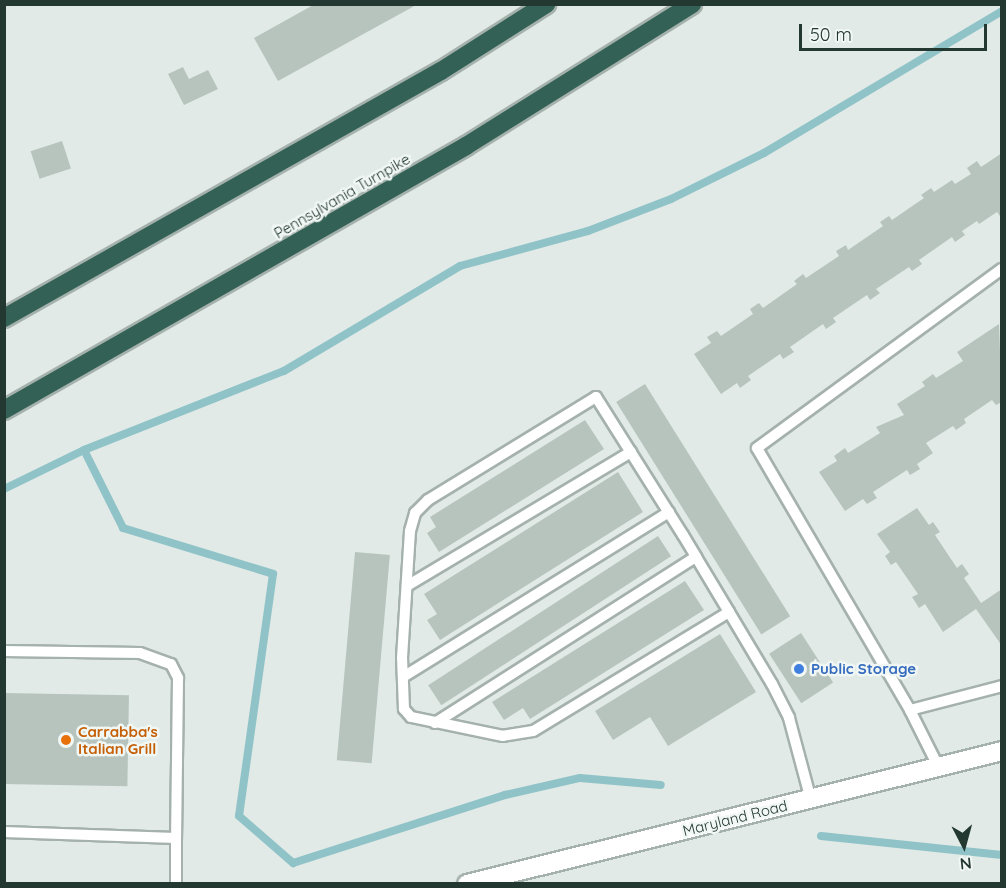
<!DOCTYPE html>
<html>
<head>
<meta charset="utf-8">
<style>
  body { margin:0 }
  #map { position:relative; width:1006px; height:888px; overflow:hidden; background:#e1eae6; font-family:Quicksand,sans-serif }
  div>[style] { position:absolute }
  .stream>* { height:8px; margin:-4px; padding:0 4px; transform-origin:4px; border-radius:4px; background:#90c3c8 }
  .building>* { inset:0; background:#b7c4be; transform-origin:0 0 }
  .roads { filter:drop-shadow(2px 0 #a5b1ac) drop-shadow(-2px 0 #a5b1ac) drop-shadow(0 2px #a5b1ac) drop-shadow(0 -2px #a5b1ac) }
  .lane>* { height:10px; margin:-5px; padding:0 5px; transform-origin:5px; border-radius:5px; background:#fff }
  .secondary>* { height:18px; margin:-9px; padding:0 9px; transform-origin:9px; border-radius:9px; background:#fff }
  .highway>* { height:18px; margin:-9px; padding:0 9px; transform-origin:9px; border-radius:9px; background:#336155 }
  .dots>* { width:16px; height:16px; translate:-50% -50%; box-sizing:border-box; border:3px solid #f1f7f4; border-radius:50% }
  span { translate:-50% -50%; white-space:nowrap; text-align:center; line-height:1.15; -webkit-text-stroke:5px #f1f7f4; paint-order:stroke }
  .street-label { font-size:15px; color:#243832 }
  .shop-label { font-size:15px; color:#366cbe; font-weight:700 }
  .left { translate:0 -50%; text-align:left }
  .food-label { font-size:15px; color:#c56008; font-weight:700 }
  .frame { position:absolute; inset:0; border:6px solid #243832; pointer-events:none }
  .north { position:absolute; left:934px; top:816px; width:60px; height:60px; -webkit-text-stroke:4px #f1f7f4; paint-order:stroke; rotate:174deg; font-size:16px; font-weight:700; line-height:24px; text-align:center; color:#243832 }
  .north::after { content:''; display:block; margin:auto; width:21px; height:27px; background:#243832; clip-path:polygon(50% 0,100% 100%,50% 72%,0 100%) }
  .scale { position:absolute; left:799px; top:24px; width:188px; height:27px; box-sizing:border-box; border:3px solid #243832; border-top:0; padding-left:8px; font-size:18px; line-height:21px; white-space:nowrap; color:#243832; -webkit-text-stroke:4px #f1f7f4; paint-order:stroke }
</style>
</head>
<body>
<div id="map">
  <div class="stream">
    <div style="left:84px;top:450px;width:87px;rotate:63.4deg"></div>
    <div style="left:123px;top:528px;width:157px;rotate:17deg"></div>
    <div style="left:273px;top:574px;width:244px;rotate:98deg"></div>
    <div style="left:239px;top:816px;width:72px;rotate:41deg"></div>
    <div style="left:293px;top:863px;width:223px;rotate:-17.8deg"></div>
    <div style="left:505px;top:795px;width:77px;rotate:-12.8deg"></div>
    <div style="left:580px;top:778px;width:81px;rotate:4.9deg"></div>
    <div style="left:4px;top:489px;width:89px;rotate:-26deg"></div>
    <div style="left:84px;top:450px;width:215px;rotate:-21.6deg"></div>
    <div style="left:284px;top:371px;width:205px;rotate:-30.8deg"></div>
    <div style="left:460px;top:266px;width:133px;rotate:-15.3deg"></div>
    <div style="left:588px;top:231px;width:89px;rotate:-21.1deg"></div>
    <div style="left:671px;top:199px;width:104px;rotate:-26.3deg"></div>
    <div style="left:764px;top:153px;width:277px;rotate:-30.8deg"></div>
    <div style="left:821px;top:836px;width:182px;rotate:6deg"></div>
  </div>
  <div class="building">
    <div style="clip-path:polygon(315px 4px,418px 4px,278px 81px,254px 38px)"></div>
    <div style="clip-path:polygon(183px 67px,189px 79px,208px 70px,218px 89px,184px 105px,168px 74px)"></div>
    <div style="left:62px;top:141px;width:29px;height:33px;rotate:72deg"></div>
    <div style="clip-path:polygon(1002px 153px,1002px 219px,997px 212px,979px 224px,977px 221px,962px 231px,965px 235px,955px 242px,952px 237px,919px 260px,922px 264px,912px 271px,909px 267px,876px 289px,880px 293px,870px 300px,867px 295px,833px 318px,836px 322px,826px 329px,823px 324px,790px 347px,794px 352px,783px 359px,780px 354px,748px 376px,751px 380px,740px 388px,737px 383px,721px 394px,694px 354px,711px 343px,707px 337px,717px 331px,721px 336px,753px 314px,750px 309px,759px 303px,763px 308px,797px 284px,794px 281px,803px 274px,806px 278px,839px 256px,836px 251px,846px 245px,848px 250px,883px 226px,880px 222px,889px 216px,892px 220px,924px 198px,921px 195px,931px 188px,934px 192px,952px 180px,955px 184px,971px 174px,967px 168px,977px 161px,981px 167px)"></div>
    <div style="clip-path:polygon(999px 324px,1002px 402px,996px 405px,992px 400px,964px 419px,966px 423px,956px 430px,953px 426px,926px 443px,933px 453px,917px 464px,920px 469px,910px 475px,907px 470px,873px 492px,877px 498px,867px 504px,863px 499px,845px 511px,819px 472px,837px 461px,834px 456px,845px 448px,848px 453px,880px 433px,876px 427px,904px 415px,897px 404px,925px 386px,922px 382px,933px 374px,936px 378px,963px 361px,957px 352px)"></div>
    <div style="left:645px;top:384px;width:274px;height:34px;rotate:58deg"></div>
    <div style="clip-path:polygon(585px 420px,604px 449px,439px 552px,427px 533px,436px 527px,430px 517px)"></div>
    <div style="clip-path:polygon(618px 472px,643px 512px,440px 640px,427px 620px,437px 614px,424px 594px)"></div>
    <div style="clip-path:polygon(917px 508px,929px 525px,933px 522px,940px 532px,935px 535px,957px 568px,962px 564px,969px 574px,964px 578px,981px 603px,1002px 589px,1002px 646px,976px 609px,943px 632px,925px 604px,919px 608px,912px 597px,918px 594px,896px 562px,891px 565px,885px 556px,890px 552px,877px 534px)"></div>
    <div style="left:658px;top:536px;width:24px;height:274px;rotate:57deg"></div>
    <div style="left:355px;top:552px;width:35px;height:209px;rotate:5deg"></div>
    <div style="clip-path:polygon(685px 581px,704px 610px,530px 719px,523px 708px,504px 720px,492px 702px)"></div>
    <div style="left:801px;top:633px;width:59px;height:38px;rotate:57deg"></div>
    <div style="clip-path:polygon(720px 634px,756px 692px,668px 746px,650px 717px,613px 740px,595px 711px)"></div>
    <div style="left:4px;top:693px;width:125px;height:91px;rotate:1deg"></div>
  </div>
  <div class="roads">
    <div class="lane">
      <div style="left:407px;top:586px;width:261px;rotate:-30.9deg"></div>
      <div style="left:729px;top:612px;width:229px;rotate:148.7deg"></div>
      <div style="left:533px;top:731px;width:30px;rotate:171deg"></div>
      <div style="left:503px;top:736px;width:94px;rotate:-168.3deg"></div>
      <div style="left:411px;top:717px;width:11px;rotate:-131deg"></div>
      <div style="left:404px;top:709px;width:51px;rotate:-92.2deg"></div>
      <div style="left:402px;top:658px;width:127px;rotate:-86.4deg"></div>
      <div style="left:410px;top:531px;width:19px;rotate:-74deg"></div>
      <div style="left:415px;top:513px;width:18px;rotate:-45deg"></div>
      <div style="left:428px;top:500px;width:197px;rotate:-31.5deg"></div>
      <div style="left:596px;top:397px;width:163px;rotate:57.8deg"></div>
      <div style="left:683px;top:535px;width:26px;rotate:59deg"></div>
      <div style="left:696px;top:557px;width:64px;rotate:59deg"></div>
      <div style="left:729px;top:612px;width:84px;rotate:59.2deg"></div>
      <div style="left:772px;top:684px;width:38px;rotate:63deg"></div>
      <div style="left:789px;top:718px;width:85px;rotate:75deg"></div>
      <div style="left:4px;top:651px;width:136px;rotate:0.8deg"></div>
      <div style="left:140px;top:653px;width:33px;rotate:20deg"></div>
      <div style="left:171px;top:664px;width:16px;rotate:63deg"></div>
      <div style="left:178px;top:678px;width:160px;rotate:90.7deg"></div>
      <div style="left:403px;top:677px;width:313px;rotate:-31.8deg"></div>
      <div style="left:910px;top:710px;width:95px;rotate:-14.6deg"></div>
      <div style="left:435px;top:723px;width:309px;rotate:-32.5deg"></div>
      <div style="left:938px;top:766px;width:63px;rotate:-116.6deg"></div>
      <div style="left:910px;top:710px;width:303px;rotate:-120.3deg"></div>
      <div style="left:757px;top:448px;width:303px;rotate:-36.2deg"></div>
      <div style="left:4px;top:832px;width:172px;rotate:2deg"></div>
      <div style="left:176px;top:838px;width:46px;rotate:90deg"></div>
    </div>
    <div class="secondary">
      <div style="left:467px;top:884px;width:551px;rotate:-13.96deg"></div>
    </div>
    <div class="highway">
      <div style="left:4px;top:318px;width:502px;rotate:-29.48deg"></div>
      <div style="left:441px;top:71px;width:125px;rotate:-32.5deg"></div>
      <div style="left:4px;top:410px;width:532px;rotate:-29.74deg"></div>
      <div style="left:466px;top:146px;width:267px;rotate:-32.1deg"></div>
    </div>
  </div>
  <div class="dots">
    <div style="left:799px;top:669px;background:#3f7fe0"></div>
    <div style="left:66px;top:740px;background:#e8710a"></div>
  </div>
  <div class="street-label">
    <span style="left:342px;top:196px;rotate:-30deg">Pennsylvania Turnpike</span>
    <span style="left:735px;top:818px;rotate:-14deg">Maryland Road</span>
  </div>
  <div class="shop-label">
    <span class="left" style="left:811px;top:669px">Public Storage</span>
  </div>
  <div class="food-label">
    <span class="left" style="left:78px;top:740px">Carrabba's<br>Italian Grill</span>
  </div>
  <div class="frame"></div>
  <div class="north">N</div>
  <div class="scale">50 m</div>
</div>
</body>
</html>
